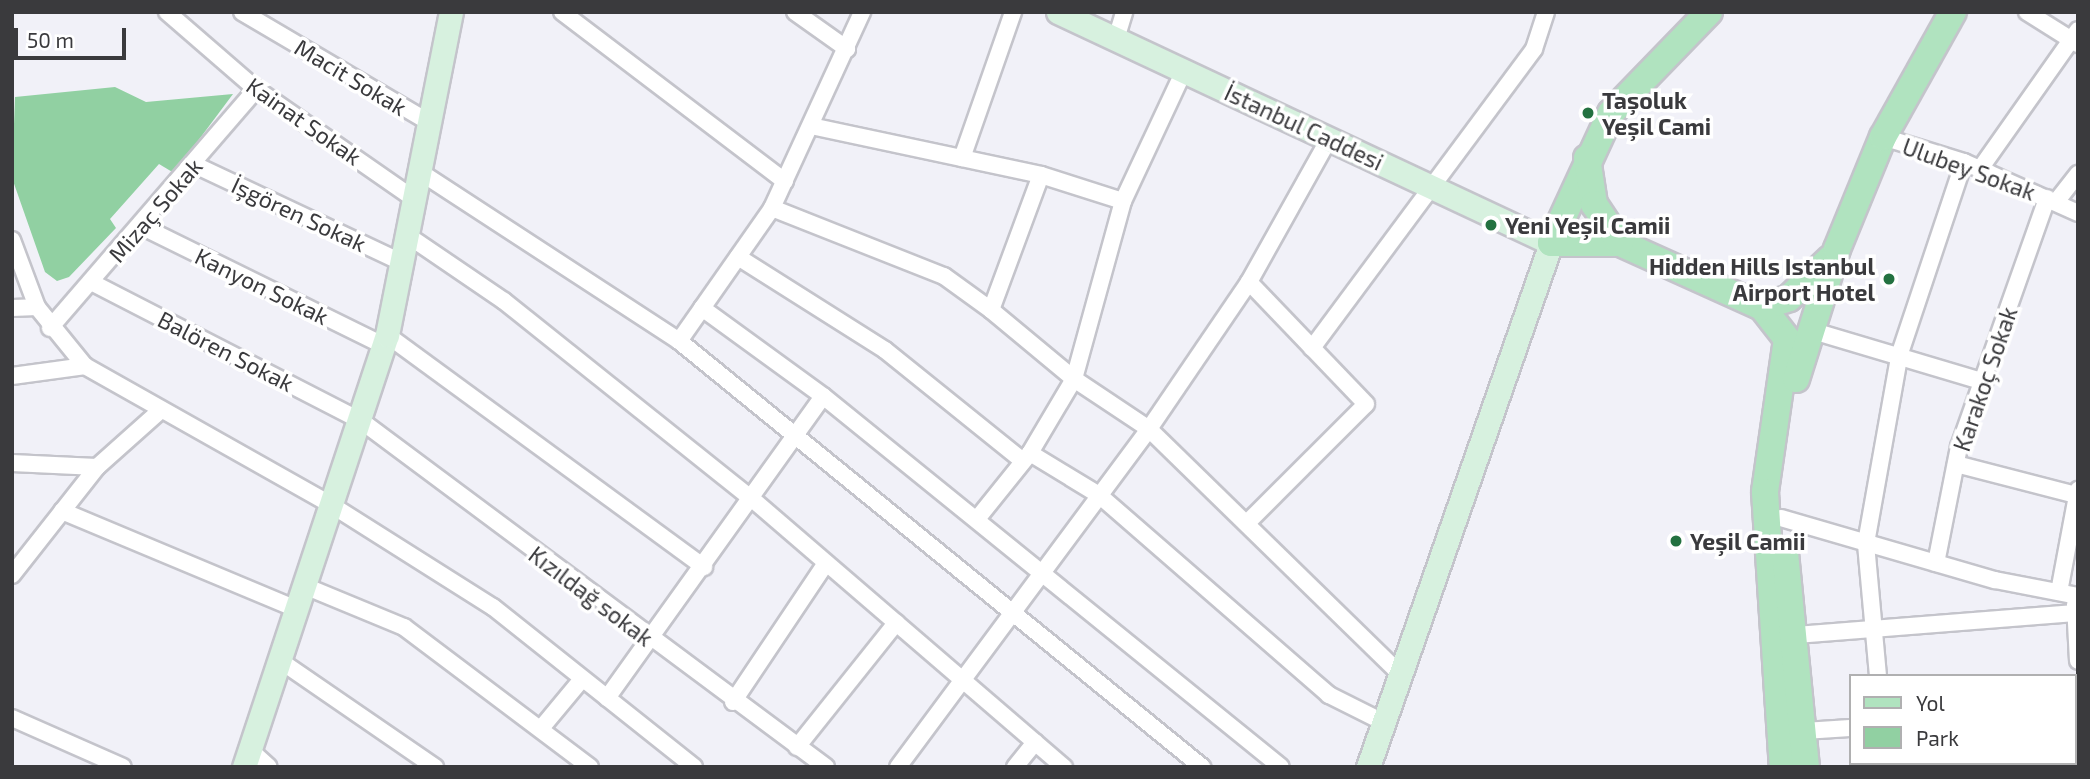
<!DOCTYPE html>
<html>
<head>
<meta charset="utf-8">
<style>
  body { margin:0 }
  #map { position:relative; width:2090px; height:779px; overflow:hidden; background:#f1f1f8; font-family:"Exo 2",sans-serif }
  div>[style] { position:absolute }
  .green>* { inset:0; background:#91d0a2 }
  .roads { filter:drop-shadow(2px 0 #c4c4cb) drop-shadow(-2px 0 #c4c4cb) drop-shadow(0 2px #c4c4cb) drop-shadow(0 -2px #c4c4cb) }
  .street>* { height:16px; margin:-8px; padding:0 8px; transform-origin:8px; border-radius:8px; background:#fff }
  .secondary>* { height:23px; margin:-11.5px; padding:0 11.5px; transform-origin:11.5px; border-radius:11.5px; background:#d7f1df }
  .primary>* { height:26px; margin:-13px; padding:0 13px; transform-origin:13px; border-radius:13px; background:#b0e3bf }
  .dots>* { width:19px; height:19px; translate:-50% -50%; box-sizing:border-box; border:4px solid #fff; border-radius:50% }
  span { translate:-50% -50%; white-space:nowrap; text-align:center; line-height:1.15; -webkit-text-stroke:7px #fff; paint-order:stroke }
  .street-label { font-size:23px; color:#3a3a3d }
  .poi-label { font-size:23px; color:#3a3a3d; font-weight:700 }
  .left { translate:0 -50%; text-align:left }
  .right { translate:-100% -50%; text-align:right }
  .frame { position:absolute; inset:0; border:14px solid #3a3a3d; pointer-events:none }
  .legend { position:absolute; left:1849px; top:674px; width:228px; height:91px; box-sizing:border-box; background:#fff; border:2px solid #b0b0b1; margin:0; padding:9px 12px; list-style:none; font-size:21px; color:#3a3a3d }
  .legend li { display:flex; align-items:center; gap:14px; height:35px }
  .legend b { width:35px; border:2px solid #b0b0b1 }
  .scale { position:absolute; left:14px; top:28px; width:112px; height:32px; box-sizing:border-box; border:4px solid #3a3a3d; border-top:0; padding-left:9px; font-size:21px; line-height:24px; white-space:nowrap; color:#3a3a3d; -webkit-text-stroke:5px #fff; paint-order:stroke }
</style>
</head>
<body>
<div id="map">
  <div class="green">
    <div style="clip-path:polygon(115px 87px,146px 102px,233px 94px,174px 173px,159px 164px,110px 219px,116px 228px,69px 277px,57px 281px,45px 272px,12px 178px,15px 97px)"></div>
  </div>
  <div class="roads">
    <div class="street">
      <div style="left:167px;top:12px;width:118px;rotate:40.9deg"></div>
      <div style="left:256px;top:89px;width:191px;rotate:34.8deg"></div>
      <div style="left:242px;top:12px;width:212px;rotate:30.5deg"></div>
      <div style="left:562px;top:12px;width:280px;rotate:37.2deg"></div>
      <div style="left:795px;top:12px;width:64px;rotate:35.4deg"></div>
      <div style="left:2027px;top:12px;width:60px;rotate:32.1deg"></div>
      <div style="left:1116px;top:39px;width:28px;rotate:-73deg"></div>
      <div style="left:811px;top:126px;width:235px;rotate:12deg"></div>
      <div style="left:1041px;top:175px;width:86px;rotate:17.6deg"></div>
      <div style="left:1883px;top:137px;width:85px;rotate:17.2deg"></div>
      <div style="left:1964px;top:162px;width:125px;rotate:24.1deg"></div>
      <div style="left:962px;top:158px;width:155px;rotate:-70.7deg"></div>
      <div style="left:195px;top:165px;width:230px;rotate:25.2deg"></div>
      <div style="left:1980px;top:169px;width:170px;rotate:-54.8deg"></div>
      <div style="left:417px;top:170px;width:313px;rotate:33.1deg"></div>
      <div style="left:679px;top:341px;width:675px;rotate:39.16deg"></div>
      <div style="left:2056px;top:202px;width:36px;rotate:-52deg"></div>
      <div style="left:772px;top:208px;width:185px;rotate:21.6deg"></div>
      <div style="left:944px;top:276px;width:58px;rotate:35.9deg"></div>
      <div style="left:991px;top:310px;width:108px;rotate:39.7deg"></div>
      <div style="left:1074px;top:379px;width:90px;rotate:33.7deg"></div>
      <div style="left:1149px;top:429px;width:349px;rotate:44.3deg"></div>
      <div style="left:141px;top:226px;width:270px;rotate:26.2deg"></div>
      <div style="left:407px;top:235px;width:117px;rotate:34.2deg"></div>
      <div style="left:504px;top:301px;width:316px;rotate:38.6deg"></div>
      <div style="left:751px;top:498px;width:413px;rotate:40.7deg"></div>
      <div style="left:12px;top:240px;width:72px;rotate:69.5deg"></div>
      <div style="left:37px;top:307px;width:76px;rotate:50.9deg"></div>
      <div style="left:85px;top:366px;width:285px;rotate:29.4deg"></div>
      <div style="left:333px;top:506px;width:189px;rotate:32.3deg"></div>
      <div style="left:493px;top:607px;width:257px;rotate:38.5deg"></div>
      <div style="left:738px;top:257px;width:174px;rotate:32.3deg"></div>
      <div style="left:885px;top:350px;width:177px;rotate:38.8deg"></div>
      <div style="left:91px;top:282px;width:302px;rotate:27.2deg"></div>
      <div style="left:360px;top:420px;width:581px;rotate:36.67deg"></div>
      <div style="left:12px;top:308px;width:25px;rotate:-2deg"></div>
      <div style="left:702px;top:308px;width:150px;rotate:36deg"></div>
      <div style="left:823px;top:396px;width:589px;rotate:39.01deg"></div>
      <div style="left:991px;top:310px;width:144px;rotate:-69.7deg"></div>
      <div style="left:50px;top:328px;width:316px;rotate:-49.2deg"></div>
      <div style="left:1810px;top:330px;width:182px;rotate:16.6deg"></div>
      <div style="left:387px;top:335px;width:393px;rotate:36.2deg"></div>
      <div style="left:679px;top:341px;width:162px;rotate:-55deg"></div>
      <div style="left:772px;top:208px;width:216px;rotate:-65.3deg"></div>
      <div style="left:1312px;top:348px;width:372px;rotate:-53.4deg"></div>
      <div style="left:1534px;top:49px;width:39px;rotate:-72deg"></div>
      <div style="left:12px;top:376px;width:74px;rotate:-7.8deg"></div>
      <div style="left:1030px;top:453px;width:81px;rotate:31.3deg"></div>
      <div style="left:1099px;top:495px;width:305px;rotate:41deg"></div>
      <div style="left:1329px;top:695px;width:60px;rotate:26.6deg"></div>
      <div style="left:12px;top:463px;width:85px;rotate:2.7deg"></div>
      <div style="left:97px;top:467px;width:86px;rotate:-41.7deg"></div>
      <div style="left:1956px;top:464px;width:124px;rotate:14.5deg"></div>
      <div style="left:62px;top:511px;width:257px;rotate:22.7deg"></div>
      <div style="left:1781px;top:518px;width:223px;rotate:16.2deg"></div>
      <div style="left:1995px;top:580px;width:85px;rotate:10.9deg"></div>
      <div style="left:977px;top:519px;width:85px;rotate:-51.2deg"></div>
      <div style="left:1030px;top:453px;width:86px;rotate:-59.3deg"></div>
      <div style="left:1074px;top:379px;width:185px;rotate:-74.6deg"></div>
      <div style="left:1123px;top:201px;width:144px;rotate:-64.9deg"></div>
      <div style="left:1249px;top:521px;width:165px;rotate:-45deg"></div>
      <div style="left:1366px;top:404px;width:169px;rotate:-133.8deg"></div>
      <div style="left:1936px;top:563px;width:118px;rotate:-78.8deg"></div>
      <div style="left:1959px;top:447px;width:264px;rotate:-70.5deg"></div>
      <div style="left:12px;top:575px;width:137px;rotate:-51.8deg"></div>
      <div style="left:307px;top:587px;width:105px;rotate:22.4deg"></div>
      <div style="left:404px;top:627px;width:233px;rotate:37deg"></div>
      <div style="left:2059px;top:592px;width:104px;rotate:-79.4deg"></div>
      <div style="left:2075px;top:604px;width:57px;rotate:87deg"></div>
      <div style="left:1796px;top:635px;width:280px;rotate:-4.5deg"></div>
      <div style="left:282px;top:662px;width:186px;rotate:34.5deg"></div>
      <div style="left:1878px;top:676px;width:134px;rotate:-95.2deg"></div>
      <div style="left:1866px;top:543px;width:193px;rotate:-79.9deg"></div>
      <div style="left:1900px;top:353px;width:201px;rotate:-71.5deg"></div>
      <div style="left:607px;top:698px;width:371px;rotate:-54.4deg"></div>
      <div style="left:733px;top:702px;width:167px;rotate:-56.2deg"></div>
      <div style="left:2074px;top:710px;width:4px;rotate:-14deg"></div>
      <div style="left:12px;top:718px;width:121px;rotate:23.8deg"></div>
      <div style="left:543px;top:726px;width:61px;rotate:-50.3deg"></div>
      <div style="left:1804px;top:731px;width:46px;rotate:-3.7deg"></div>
      <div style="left:797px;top:747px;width:159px;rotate:-51.4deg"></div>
      <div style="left:250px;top:750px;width:25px;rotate:42deg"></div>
      <div style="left:1885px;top:763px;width:4px;rotate:76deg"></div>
      <div style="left:1982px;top:763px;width:4px;rotate:76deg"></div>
      <div style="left:898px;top:767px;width:421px;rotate:-53.4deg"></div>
      <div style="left:1149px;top:429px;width:178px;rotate:-55.8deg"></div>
      <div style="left:1249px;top:282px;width:164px;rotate:-60.8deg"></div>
      <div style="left:1015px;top:767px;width:32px;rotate:-51deg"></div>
    </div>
    <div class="secondary">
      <div style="left:1058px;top:12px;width:544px;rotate:25.11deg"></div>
      <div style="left:1551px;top:243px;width:555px;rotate:109.25deg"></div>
      <div style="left:244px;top:767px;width:455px;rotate:-71.7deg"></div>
      <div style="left:387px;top:335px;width:329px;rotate:-78.8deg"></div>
    </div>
    <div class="primary">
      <div style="left:1709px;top:12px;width:141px;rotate:134.1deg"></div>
      <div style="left:1611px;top:113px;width:143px;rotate:114.8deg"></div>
      <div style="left:1551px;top:243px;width:69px"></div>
      <div style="left:1620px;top:243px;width:156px;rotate:24.3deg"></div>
      <div style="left:1762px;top:307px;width:41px;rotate:52deg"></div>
      <div style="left:1787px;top:339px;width:155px;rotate:98.2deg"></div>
      <div style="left:1765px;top:492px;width:276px;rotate:86.3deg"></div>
      <div style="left:1587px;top:158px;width:47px;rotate:81.3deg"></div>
      <div style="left:1594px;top:204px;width:47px;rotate:56.3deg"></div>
      <div style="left:1762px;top:307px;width:28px;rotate:-18deg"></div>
      <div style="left:1789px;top:298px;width:57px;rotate:-43.6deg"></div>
      <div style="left:1796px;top:379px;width:136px;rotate:-72.5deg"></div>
      <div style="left:1837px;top:249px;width:121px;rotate:-67.7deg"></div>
      <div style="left:1883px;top:137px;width:143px;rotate:-60.8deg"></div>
      <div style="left:1785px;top:553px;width:215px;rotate:84.4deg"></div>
    </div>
  </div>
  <div class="dots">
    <div style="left:1588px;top:113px;background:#237140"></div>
    <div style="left:1491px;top:225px;background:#237140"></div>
    <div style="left:1889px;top:279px;background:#237140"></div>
    <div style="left:1676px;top:541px;background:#237140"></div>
  </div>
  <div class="street-label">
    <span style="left:351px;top:77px;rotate:31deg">Macit Sokak</span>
    <span style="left:304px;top:121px;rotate:35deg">Kainat Sokak</span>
    <span style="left:1304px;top:127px;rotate:25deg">İstanbul Caddesi</span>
    <span style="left:1969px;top:169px;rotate:20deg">Ulubey Sokak</span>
    <span style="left:155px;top:210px;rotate:-49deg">Mizaç Sokak</span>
    <span style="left:299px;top:214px;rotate:25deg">İşgören Sokak</span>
    <span style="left:262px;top:286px;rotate:26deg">Kanyon Sokak</span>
    <span style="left:226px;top:351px;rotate:27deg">Balören Sokak</span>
    <span style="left:1985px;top:379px;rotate:-71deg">Karakoç Sokak</span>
    <span style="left:591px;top:596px;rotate:37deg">Kızıldağ sokak</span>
  </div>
  <div class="poi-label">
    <span class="left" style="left:1602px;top:113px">Taşoluk<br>Yeşil Cami</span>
    <span class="left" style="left:1505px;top:225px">Yeni Yeşil Camii</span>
    <span class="right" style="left:1875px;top:279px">Hidden Hills Istanbul<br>Airport Hotel</span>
    <span class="left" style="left:1690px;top:541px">Yeşil Camii</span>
  </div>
  <div class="frame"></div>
  <ul class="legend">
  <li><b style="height:9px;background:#b0e3bf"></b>Yol</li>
  <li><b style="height:19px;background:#91d0a2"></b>Park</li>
  </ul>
  <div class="scale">50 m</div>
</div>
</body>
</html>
